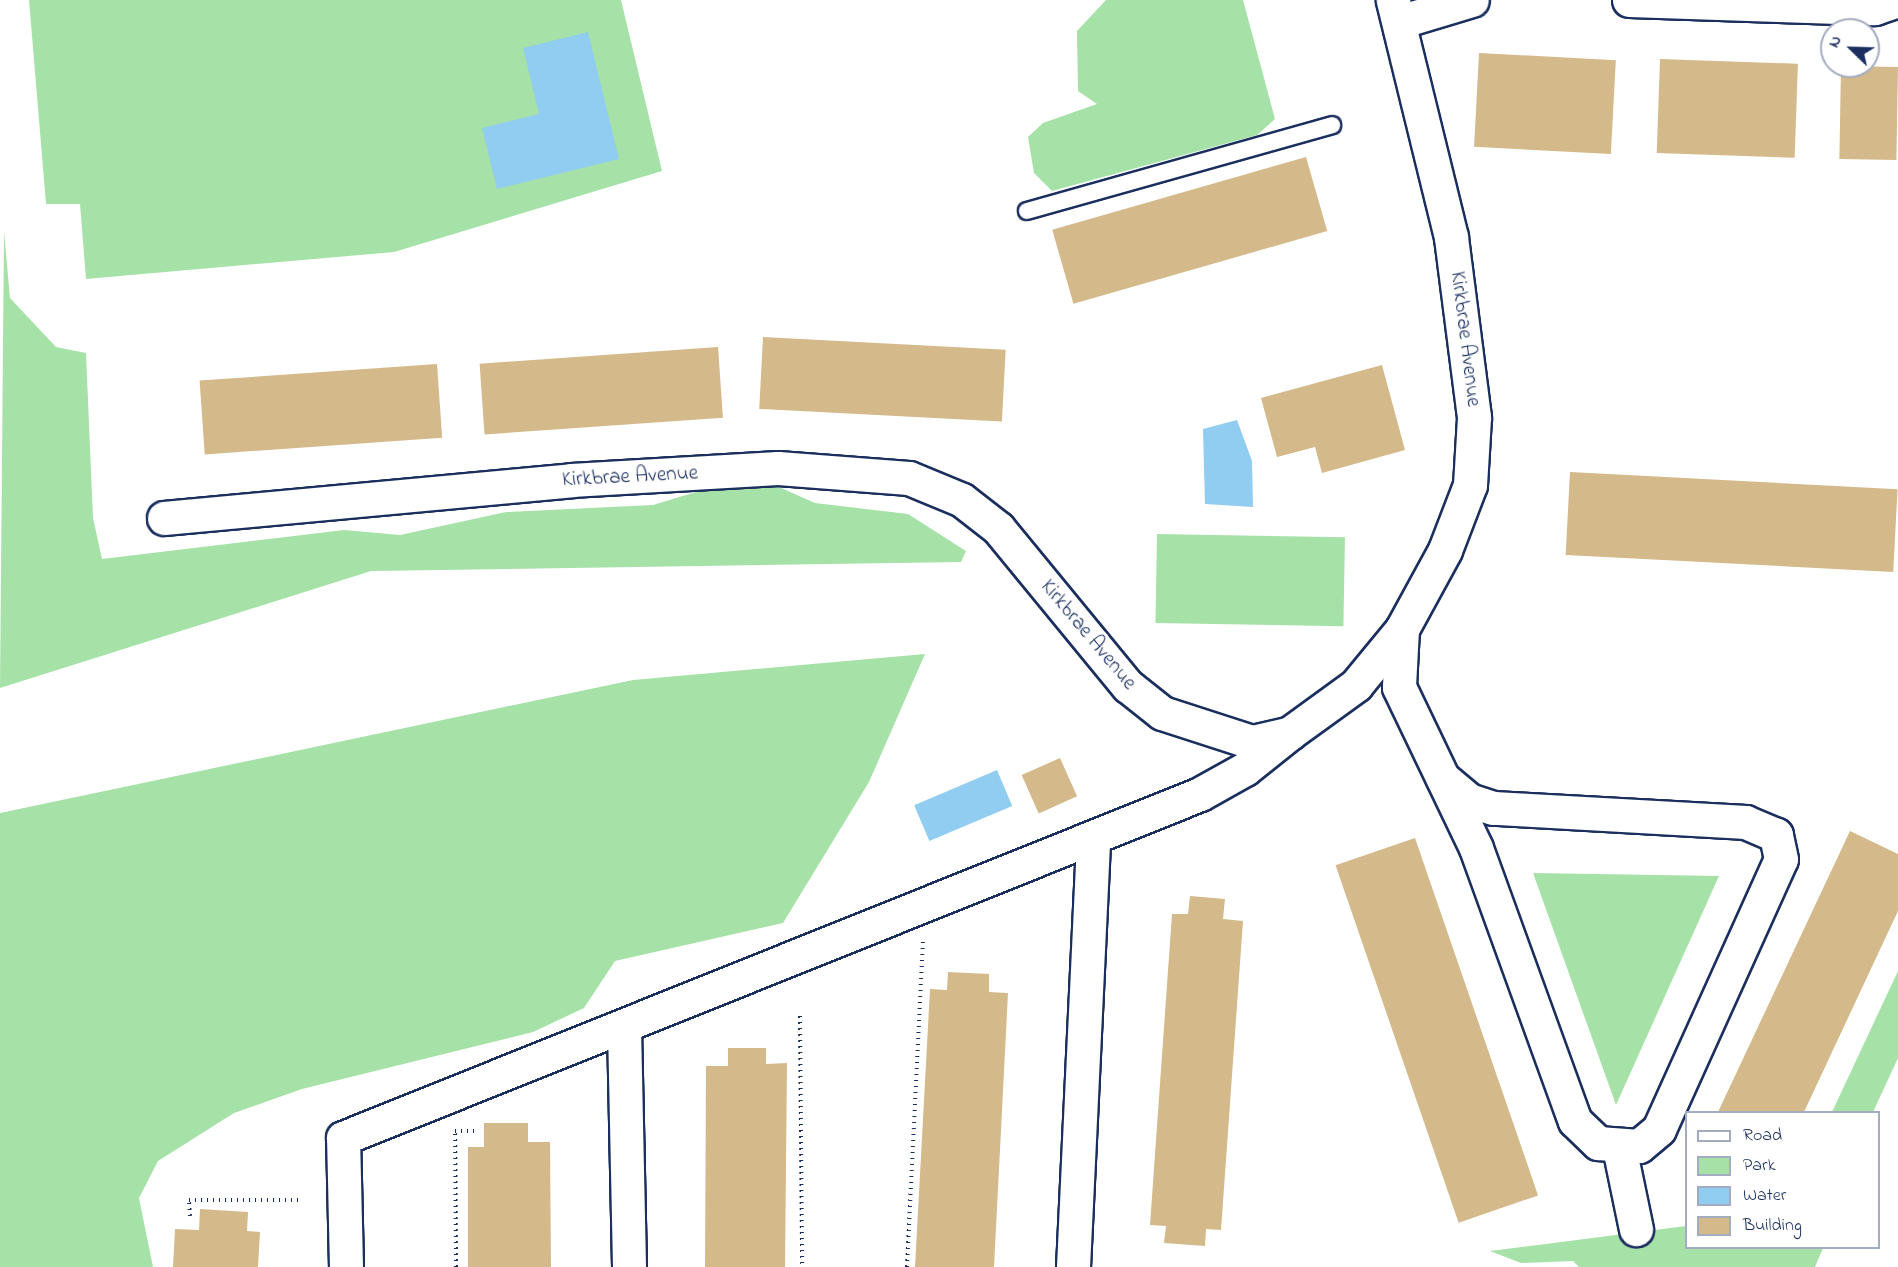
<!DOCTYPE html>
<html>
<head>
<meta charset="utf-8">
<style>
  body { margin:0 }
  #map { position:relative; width:1898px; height:1267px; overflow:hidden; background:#fff; font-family:"Indie Flower",sans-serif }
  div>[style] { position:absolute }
  .green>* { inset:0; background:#a6e2a8; transform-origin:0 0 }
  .water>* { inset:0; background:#91ccf1; transform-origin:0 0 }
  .building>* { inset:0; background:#d4b98a; transform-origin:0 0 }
  .path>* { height:4px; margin-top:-2px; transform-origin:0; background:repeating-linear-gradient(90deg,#1b2f5e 0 1.5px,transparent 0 6px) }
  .roads { filter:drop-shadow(2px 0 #1b2f5e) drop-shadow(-2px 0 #1b2f5e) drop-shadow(0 2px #1b2f5e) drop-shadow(0 -2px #1b2f5e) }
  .lane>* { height:16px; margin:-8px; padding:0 8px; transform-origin:8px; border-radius:8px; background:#fff }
  .street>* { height:33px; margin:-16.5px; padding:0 16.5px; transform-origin:16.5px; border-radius:16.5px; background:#fff }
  span { translate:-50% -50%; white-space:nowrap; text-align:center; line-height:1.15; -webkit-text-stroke:6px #fff; paint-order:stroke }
  .street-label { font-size:21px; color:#1b2f5e }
  .legend { position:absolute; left:1685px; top:1111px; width:195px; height:138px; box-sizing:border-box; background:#fff; border:2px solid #a4acbf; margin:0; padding:8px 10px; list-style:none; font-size:18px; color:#1b2f5e }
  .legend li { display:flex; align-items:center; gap:12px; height:30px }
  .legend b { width:30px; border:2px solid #a4acbf }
  .north { position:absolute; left:1820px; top:18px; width:60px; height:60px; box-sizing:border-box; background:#fff; border:2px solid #a4acbf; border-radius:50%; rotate:293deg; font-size:16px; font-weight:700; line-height:24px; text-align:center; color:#1b2f5e }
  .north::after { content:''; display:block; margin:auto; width:21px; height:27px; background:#1b2f5e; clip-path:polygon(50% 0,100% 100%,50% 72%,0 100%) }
</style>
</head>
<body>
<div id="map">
  <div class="green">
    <div style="clip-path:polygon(29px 0,621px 0,662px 171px,394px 252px,86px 279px,80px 204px,46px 204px)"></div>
    <div style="clip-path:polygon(1106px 0,1243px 0,1275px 119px,1257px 135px,1052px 191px,1034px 173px,1028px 137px,1043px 123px,1097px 104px,1078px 91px,1077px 31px)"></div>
    <div style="clip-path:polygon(4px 231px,10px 298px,56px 347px,86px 353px,93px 518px,102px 559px,344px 530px,400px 535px,506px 512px,653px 505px,752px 475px,815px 503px,908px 514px,966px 551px,961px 562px,371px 571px,0 688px)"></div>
    <div style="left:1157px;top:534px;width:188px;height:89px;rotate:1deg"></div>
    <div style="clip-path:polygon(925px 654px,869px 782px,783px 923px,615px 961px,584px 1008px,533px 1032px,302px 1089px,234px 1113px,158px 1161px,139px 1198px,153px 1267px,0 1267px,0 813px,633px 680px)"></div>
    <div style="clip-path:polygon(1533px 873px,1719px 876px,1616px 1105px)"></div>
    <div style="clip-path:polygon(1898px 971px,1898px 1058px,1873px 1112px,1832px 1112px)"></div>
    <div style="clip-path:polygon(1686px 1226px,1686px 1248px,1823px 1248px,1815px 1267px,1579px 1267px,1573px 1261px,1521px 1263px,1490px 1251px)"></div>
  </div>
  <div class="water">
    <div style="clip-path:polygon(588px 32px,619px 159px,497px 189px,482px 128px,539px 114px,523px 48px)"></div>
    <div style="clip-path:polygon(1237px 420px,1252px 461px,1253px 507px,1205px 504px,1203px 429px)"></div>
    <div style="left:997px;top:770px;width:39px;height:90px;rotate:67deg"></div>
  </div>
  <div class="building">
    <div style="left:1479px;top:53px;width:137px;height:94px;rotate:3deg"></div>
    <div style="left:1660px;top:59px;width:138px;height:94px;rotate:2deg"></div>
    <div style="left:1841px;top:66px;width:57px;height:93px;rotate:1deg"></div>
    <div style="left:1306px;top:157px;width:77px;height:264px;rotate:74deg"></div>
    <div style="left:763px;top:337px;width:243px;height:72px;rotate:3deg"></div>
    <div style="left:718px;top:347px;width:71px;height:239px;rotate:86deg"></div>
    <div style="left:437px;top:364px;width:74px;height:238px;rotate:86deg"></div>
    <div style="clip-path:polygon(1382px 365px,1405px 450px,1322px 473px,1315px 447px,1277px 457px,1261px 398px)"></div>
    <div style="left:1570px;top:472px;width:328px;height:83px;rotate:3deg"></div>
    <div style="left:1060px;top:758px;width:42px;height:42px;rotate:66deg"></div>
    <div style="clip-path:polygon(1850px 831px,1898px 854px,1898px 911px,1804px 1112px,1718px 1112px)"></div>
    <div style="left:1415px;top:838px;width:378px;height:84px;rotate:71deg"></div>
    <div style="clip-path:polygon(1190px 896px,1225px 899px,1223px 919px,1243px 921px,1221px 1230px,1206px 1229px,1205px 1246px,1164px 1243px,1166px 1226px,1150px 1225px,1172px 914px,1188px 914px)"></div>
    <div style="clip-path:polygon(948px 972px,989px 974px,989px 992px,1008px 993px,994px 1267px,915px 1267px,930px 989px,947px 990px)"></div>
    <div style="clip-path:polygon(728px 1048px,766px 1048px,766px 1064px,787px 1063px,785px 1267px,705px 1267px,706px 1066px,728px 1066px)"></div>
    <div style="clip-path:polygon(484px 1123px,528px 1123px,528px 1142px,550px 1142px,551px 1267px,468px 1267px,468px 1147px,484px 1147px)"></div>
    <div style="clip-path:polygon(200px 1209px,248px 1212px,247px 1231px,260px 1232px,258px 1267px,173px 1267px,175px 1229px,199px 1230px)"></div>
  </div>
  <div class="path">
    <div style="left:800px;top:1016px;width:251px;rotate:89.5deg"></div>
    <div style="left:190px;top:1216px;width:16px;rotate:-94deg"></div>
    <div style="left:189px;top:1200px;width:109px"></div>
    <div style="left:456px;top:1267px;width:136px;rotate:-90.4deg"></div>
    <div style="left:455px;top:1131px;width:22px"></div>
    <div style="left:907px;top:1267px;width:326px;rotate:-87.2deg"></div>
  </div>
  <div class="roads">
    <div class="lane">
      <div style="left:1027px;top:211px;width:317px;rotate:-15.7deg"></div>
    </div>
    <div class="street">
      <div style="left:1629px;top:0;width:246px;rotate:1.9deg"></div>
      <div style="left:1875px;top:8px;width:24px;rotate:-19deg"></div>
      <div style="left:1399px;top:22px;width:76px;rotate:-16.8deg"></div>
      <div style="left:164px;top:518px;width:409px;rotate:-5.3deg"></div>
      <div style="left:571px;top:480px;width:207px;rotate:-3.3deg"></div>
      <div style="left:778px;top:468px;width:131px;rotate:4.4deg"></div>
      <div style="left:909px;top:478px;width:57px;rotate:22.5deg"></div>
      <div style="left:962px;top:500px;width:46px;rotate:37.9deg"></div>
      <div style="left:998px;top:528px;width:205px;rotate:50.6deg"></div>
      <div style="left:1128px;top:686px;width:43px;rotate:38.5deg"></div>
      <div style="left:1162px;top:713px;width:95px;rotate:17.9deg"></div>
      <div style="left:1252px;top:742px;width:39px;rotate:-13deg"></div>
      <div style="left:1290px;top:733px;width:82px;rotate:-36deg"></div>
      <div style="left:1356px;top:685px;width:72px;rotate:-50.6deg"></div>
      <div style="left:1402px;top:629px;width:90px;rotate:-61.4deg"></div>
      <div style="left:1445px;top:550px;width:70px;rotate:-69deg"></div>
      <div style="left:1470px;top:485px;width:68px;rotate:-86.6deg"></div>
      <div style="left:1474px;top:417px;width:181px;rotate:-97.3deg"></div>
      <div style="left:1451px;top:237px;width:244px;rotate:-103.8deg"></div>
      <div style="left:1402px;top:629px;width:58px;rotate:93deg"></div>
      <div style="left:1399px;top:687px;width:178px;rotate:64.4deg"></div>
      <div style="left:1476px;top:848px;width:290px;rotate:70.1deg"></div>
      <div style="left:1575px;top:1121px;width:32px;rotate:44deg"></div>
      <div style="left:1598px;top:1143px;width:41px;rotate:4.2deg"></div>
      <div style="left:1639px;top:1146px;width:26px;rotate:-40deg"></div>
      <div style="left:1659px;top:1129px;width:296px;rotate:-65.7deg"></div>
      <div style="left:1781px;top:859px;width:25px;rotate:-102deg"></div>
      <div style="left:1776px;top:835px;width:33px;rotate:-157deg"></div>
      <div style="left:1746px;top:822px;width:253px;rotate:-176.8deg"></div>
      <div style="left:1493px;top:808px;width:25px;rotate:-162deg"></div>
      <div style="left:1469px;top:800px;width:34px;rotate:-140deg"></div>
      <div style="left:624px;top:1027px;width:240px;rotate:88.8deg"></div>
      <div style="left:1619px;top:1147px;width:84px;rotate:78.3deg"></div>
      <div style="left:346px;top:1267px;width:129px;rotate:-91.3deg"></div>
      <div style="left:343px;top:1138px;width:923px;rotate:-21.87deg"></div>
      <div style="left:1200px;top:794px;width:51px;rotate:-29.1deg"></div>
      <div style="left:1245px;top:769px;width:53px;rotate:-38.8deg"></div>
      <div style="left:1073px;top:1267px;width:430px;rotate:-87.3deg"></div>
    </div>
  </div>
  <div class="street-label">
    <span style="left:1465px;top:339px;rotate:83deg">Kirkbrae Avenue</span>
    <span style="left:630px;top:477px;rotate:-3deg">Kirkbrae Avenue</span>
    <span style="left:1088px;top:635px;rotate:50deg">Kirkbrae Avenue</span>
  </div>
  <ul class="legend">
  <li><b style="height:8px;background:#fff"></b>Road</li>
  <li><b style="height:16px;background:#a6e2a8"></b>Park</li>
  <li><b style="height:16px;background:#91ccf1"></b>Water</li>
  <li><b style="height:16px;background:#d4b98a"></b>Building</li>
  </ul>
  <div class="north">N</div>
</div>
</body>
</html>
